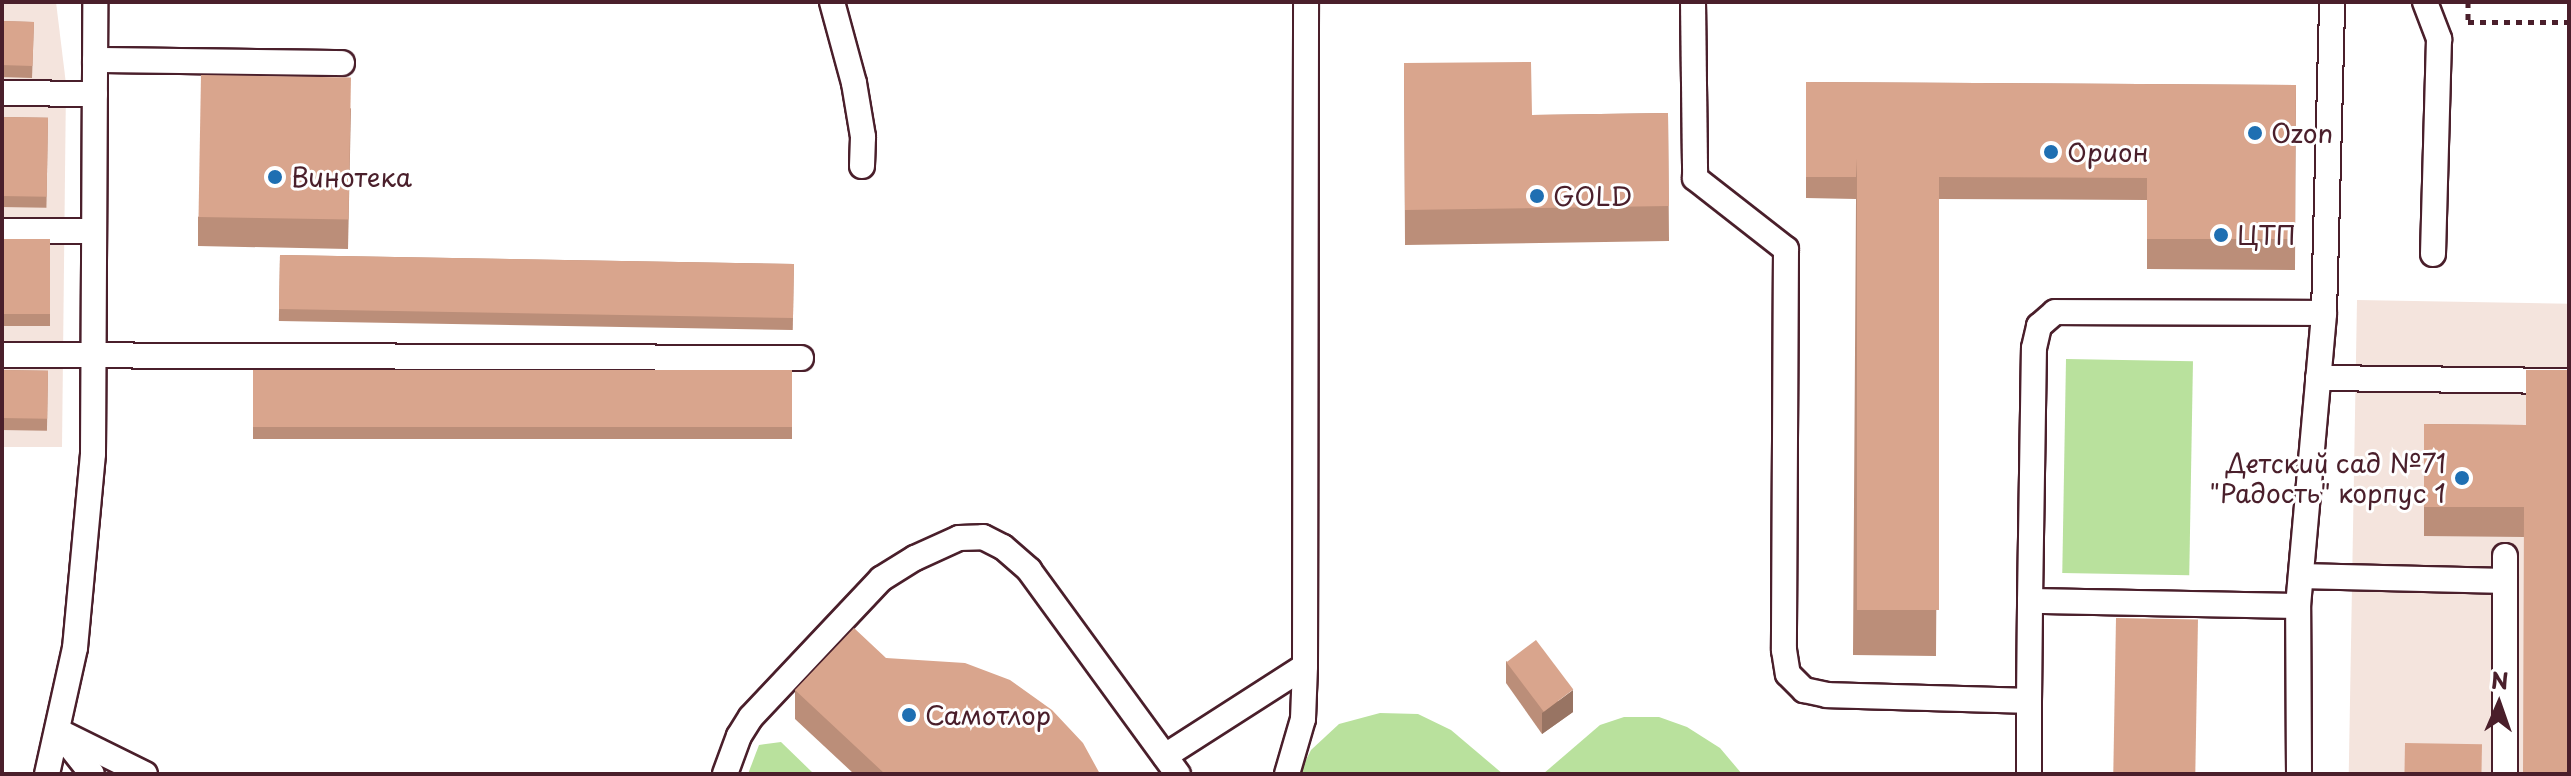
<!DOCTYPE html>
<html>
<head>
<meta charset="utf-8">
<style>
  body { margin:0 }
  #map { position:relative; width:2571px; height:776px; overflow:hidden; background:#fff; font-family:"Playpen Sans",sans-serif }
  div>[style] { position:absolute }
  .built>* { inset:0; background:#f4e4dd; transform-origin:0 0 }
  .green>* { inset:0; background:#b9e19d; transform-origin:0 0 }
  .path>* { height:5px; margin-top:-2.5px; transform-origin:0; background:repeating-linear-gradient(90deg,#4a1f2b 0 6px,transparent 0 12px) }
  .roads { filter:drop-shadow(2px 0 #4a1f2b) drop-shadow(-2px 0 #4a1f2b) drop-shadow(0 2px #4a1f2b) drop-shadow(0 -2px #4a1f2b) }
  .service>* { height:24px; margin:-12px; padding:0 12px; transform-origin:12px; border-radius:12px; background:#fff }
  .wall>* { inset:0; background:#bb8e79; transform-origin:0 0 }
  .shaded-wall>* { inset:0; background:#987463 }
  .building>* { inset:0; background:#d9a58d; transform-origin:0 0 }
  .dots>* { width:22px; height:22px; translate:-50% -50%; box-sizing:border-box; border:4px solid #fff; border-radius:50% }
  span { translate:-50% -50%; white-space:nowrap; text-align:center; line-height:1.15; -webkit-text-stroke:6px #fff; paint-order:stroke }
  .poi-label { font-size:26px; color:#4a1f2b }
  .left { translate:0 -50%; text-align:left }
  .right { translate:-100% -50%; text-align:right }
  .frame { position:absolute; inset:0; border:4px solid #4a1f2b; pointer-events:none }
  .north { position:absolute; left:2459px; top:664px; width:80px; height:80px; -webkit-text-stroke:6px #fff; paint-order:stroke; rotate:2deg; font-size:22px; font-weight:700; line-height:32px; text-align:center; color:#4a1f2b }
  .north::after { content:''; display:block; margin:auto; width:28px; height:36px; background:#4a1f2b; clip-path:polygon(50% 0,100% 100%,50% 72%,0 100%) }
</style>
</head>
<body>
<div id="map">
  <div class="built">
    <div style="clip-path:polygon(2px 2px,56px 2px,66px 84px,62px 447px,2px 447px)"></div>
    <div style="left:2357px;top:300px;width:212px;height:474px;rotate:1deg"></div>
  </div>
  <div class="green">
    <div style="left:2066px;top:359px;width:127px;height:214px;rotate:1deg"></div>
    <div style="clip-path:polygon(1380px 713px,1418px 714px,1451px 730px,1503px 774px,1299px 774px,1311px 750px,1339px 724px)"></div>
    <div style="clip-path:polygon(1624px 717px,1659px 717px,1687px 727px,1720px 748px,1742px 774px,1543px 774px,1600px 725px)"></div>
    <div style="clip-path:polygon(781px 742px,814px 774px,748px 774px,759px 745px)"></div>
  </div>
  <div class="path">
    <div style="left:2468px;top:2px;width:20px;rotate:90deg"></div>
    <div style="left:2468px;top:22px;width:101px"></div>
  </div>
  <div class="roads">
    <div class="service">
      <div style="left:832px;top:2px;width:84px;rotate:74.8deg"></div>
      <div style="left:854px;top:83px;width:55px;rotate:80.5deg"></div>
      <div style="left:863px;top:137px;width:29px;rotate:92deg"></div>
      <div style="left:1693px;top:2px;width:176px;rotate:89.3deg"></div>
      <div style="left:1695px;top:178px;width:115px;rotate:38deg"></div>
      <div style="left:1786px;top:249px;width:401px;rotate:90.3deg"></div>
      <div style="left:1784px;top:650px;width:24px;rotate:81deg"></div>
      <div style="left:1788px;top:674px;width:23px;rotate:45deg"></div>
      <div style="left:1804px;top:690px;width:24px;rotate:12deg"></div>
      <div style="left:1827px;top:695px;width:202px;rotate:1.7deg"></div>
      <div style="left:2029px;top:701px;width:100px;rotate:-89.4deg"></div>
      <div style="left:2425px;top:2px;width:40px;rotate:69deg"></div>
      <div style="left:2439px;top:39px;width:215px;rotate:91.6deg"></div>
      <div style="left:95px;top:60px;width:247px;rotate:0.7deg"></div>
      <div style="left:2px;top:93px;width:93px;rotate:0.6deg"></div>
      <div style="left:2px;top:231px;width:92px"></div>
      <div style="left:2px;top:355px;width:799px;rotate:0.22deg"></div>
      <div style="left:2318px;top:378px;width:251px;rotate:0.7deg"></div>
      <div style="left:2505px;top:556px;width:218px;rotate:90deg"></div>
      <div style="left:2301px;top:576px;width:204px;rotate:1.4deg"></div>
      <div style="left:2298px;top:606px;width:294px;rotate:-84.9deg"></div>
      <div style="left:2029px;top:701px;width:73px;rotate:90deg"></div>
      <div style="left:58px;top:731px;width:97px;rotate:26.3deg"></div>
      <div style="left:62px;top:736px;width:48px;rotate:51.7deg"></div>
      <div style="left:1165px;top:756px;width:166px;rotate:-32.7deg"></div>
      <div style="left:1305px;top:666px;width:664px;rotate:-89.91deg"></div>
      <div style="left:47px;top:774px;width:129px;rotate:-77.5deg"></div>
      <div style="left:75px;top:648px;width:195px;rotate:-84.7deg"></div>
      <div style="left:93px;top:454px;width:452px;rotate:-89.7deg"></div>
      <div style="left:725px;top:774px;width:40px;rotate:-69.8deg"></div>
      <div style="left:739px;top:736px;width:22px;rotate:-58deg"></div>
      <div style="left:751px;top:717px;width:190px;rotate:-46.7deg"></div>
      <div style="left:881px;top:579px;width:40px;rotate:-32deg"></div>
      <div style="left:915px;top:558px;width:48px;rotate:-24.4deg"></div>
      <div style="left:959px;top:538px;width:24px;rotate:-2deg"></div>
      <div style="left:983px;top:537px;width:22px;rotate:27deg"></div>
      <div style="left:1003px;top:547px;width:35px;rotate:41deg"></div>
      <div style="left:1029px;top:570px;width:253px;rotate:53.9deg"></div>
      <div style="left:1287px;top:774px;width:57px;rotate:-73.8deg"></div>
      <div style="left:1303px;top:719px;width:53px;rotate:-87.8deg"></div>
      <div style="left:2299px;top:774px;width:168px;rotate:-90.3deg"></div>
      <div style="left:2298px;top:606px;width:268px;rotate:-178.9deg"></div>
      <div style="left:2030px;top:601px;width:253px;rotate:-89.1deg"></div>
      <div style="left:2034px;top:348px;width:23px;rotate:-77deg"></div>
      <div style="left:2039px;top:326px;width:21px;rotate:-41deg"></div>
      <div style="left:2055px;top:312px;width:269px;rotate:0.2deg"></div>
      <div style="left:2324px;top:313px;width:311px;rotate:-88.5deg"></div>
    </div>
  </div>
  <div class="wall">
    <div style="left:2px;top:21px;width:32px;height:56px;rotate:2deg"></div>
    <div style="clip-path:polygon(1404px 63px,1532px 115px,1668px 113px,1669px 241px,1405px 245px)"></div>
    <div style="clip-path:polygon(1806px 82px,2296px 85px,2295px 270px,2147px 269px,2147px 200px,1939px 199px,1936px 656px,1853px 655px,1856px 199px,1806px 198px)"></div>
    <div style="clip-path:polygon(351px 108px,348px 249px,198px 246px,198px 217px)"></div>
    <div style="left:2px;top:117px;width:46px;height:90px;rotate:1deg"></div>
    <div style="left:2px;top:239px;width:48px;height:87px"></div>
    <div style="left:280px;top:255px;width:514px;height:66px;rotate:1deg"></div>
    <div style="left:2px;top:370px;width:46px;height:60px;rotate:1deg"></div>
    <div style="left:253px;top:370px;width:539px;height:69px"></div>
    <div style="clip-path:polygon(2569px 370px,2524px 537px,2424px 536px,2424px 424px,2526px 425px)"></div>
    <div style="clip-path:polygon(886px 658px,1100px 774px,854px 774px,795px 719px,795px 690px)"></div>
    <div style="clip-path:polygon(1506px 661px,1573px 712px,1542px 734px,1506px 683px)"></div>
  </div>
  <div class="shaded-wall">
    <div style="clip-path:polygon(1573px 690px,1573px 712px,1542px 734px,1542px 713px)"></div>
  </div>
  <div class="building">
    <div style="left:2px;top:21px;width:32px;height:44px;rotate:2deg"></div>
    <div style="clip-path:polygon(1531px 62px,1532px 115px,1668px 113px,1669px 206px,1405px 210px,1404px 63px)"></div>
    <div style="left:201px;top:75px;width:150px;height:142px;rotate:1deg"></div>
    <div style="clip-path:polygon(1806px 82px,2296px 85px,2295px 179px,2295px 171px,2147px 171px,2147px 178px,1939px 177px,1939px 158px,1857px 158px,1856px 177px,1806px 177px)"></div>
    <div style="left:2px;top:117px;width:46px;height:79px;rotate:1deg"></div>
    <div style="left:1857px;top:158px;width:82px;height:452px"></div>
    <div style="left:2147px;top:171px;width:148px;height:68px"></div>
    <div style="left:2px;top:239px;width:48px;height:75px"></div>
    <div style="left:280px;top:255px;width:514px;height:54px;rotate:1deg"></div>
    <div style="left:2px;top:370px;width:46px;height:48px;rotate:1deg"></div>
    <div style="left:253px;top:370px;width:539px;height:57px"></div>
    <div style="clip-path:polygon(2526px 370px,2569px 370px,2569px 774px,2523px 774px,2524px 507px,2424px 507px,2424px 424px,2526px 425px)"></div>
    <div style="left:2116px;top:618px;width:82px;height:156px;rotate:1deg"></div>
    <div style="clip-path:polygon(854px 628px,886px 658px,965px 663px,1010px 680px,1052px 710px,1083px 743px,1100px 774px,885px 774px,795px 690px)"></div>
    <div style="left:1536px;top:640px;width:62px;height:37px;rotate:53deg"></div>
    <div style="left:2405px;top:743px;width:77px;height:31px;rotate:1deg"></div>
  </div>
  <div class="dots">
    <div style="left:2255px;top:133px;background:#1f6fb2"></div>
    <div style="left:2051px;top:152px;background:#1f6fb2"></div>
    <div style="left:275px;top:177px;background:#1f6fb2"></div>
    <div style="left:1537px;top:196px;background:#1f6fb2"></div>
    <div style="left:2221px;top:235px;background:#1f6fb2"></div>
    <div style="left:2462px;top:478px;background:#1f6fb2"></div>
    <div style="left:909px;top:715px;background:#1f6fb2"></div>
  </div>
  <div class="poi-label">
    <span class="left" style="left:2271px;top:133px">Ozon</span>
    <span class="left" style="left:2067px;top:152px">Орион</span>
    <span class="left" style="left:291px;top:177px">Винотека</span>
    <span class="left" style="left:1553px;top:196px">GOLD</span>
    <span class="left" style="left:2237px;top:235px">ЦТП</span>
    <span class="right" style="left:2446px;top:478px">Детский сад №71<br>"Радость" корпус 1</span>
    <span class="left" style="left:925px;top:715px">Самотлор</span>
  </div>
  <div class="frame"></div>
  <div class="north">N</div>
</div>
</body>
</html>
